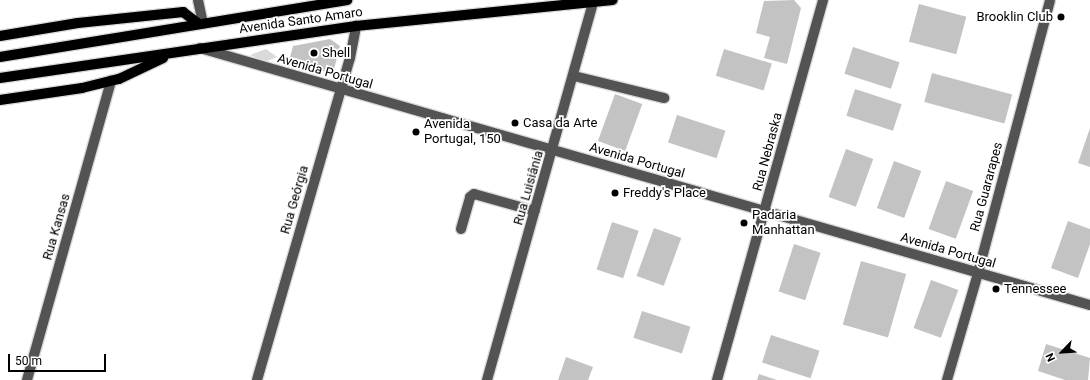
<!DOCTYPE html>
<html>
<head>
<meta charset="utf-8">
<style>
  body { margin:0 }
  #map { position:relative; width:1090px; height:380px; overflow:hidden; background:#fff; font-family:Roboto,sans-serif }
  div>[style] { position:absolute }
  .green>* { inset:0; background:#dadada }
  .building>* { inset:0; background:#c3c3c3; transform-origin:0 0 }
  .roads { filter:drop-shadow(1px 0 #dbdbdb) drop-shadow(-1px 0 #dbdbdb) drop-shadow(0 1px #dbdbdb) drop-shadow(0 -1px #dbdbdb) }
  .minor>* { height:10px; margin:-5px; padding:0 5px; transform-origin:5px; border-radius:5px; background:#535353 }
  .major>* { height:10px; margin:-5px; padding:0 5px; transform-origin:5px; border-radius:5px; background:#000 }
  .dots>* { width:11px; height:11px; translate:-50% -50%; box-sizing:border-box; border:2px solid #fff; border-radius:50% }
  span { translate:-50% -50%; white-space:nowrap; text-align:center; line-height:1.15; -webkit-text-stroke:3.5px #fff; paint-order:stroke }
  .poi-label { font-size:13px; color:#000 }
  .right { translate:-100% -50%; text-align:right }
  .left { translate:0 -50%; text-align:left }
  .street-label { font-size:13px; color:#000 }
  .north { position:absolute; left:1042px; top:332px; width:40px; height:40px; -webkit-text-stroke:3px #fff; paint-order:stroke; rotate:245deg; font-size:11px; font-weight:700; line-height:16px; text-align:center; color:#000 }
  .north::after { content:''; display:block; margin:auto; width:14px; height:18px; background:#000; clip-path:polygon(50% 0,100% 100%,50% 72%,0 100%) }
  .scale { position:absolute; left:8px; top:354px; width:98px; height:18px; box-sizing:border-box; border:2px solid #000; border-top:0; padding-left:5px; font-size:12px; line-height:14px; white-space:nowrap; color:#000; -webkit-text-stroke:3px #fff; paint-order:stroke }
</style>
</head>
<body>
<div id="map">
  <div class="green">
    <div style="clip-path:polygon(266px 49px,277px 57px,265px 62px,250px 55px)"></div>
  </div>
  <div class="building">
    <div style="clip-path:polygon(794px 0,801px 8px,787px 64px,764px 58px,770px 37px,756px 33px,764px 1px)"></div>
    <div style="left:919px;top:4px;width:49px;height:39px;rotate:15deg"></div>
    <div style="clip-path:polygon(330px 39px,340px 46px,334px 69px,330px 73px,289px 61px,293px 46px)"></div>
    <div style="left:853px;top:47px;width:49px;height:28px;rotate:18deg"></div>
    <div style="left:724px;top:49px;width:50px;height:28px;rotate:17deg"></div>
    <div style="left:932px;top:73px;width:83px;height:30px;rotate:15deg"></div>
    <div style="left:855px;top:89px;width:49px;height:28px;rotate:18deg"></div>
    <div style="left:615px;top:94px;width:29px;height:50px;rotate:20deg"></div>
    <div style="left:677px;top:115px;width:51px;height:29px;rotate:18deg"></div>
    <div style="clip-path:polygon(1090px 128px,1090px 167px,1078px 163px)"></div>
    <div style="left:846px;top:149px;width:29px;height:51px;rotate:20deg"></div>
    <div style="left:894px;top:161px;width:29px;height:50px;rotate:20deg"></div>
    <div style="left:946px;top:181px;width:29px;height:51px;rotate:20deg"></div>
    <div style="clip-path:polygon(1068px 221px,1090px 229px,1090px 244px,1078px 278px,1051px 268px)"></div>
    <div style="left:612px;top:222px;width:28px;height:50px;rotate:18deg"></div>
    <div style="left:654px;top:228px;width:29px;height:51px;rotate:20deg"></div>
    <div style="left:794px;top:244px;width:28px;height:50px;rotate:18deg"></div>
    <div style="left:861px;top:261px;width:47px;height:66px;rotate:16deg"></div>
    <div style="left:931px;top:280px;width:29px;height:51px;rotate:20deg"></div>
    <div style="left:642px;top:311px;width:51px;height:28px;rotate:18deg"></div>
    <div style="left:771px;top:335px;width:51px;height:29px;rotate:18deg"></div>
    <div style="clip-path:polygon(1046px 344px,1090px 358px,1088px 380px,1065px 380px,1038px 371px)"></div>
    <div style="clip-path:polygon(566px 357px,593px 367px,588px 380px,558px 380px)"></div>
    <div style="clip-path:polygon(759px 374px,777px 380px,757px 380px)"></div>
  </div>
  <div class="roads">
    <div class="minor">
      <div style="left:198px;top:0;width:24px;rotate:78deg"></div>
      <div style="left:200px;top:48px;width:926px;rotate:16.11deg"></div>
      <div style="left:574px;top:76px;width:93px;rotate:13.7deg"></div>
      <div style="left:461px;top:229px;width:33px;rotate:-74deg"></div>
      <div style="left:470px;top:197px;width:5px;rotate:-37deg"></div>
      <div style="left:474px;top:194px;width:63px;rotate:15.6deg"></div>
      <div style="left:27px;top:380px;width:311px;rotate:-74.3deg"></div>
      <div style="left:257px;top:380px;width:335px;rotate:-73.9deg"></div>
      <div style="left:350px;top:58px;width:33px;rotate:-79deg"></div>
      <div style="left:487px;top:380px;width:393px;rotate:-74.3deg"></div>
      <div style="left:717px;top:380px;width:395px;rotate:-74.4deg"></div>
      <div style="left:947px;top:380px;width:111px;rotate:-73.8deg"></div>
      <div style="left:978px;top:273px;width:282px;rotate:-75.2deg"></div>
    </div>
    <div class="major">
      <div style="left:0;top:36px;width:79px;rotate:-9.5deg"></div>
      <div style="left:78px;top:23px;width:106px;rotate:-6deg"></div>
      <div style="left:183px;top:12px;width:20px;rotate:37deg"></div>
      <div style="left:0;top:57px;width:352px;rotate:-9.3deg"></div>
      <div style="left:0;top:78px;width:360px;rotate:-8.3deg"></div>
      <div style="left:356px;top:26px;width:258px;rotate:-5.8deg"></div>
      <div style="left:0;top:100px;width:83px;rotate:-8.3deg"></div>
      <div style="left:82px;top:88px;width:38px;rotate:-14deg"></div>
      <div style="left:119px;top:79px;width:49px;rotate:-25.5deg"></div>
    </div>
  </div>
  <div class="dots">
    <div style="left:1061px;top:17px;background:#000"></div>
    <div style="left:314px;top:53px;background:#000"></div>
    <div style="left:515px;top:123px;background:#000"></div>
    <div style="left:416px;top:132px;background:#000"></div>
    <div style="left:615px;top:193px;background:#000"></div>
    <div style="left:744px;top:223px;background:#000"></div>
    <div style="left:996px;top:289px;background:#000"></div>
  </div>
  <div class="poi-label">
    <span class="right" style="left:1053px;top:17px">Brooklin Club</span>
    <span class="left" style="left:322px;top:53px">Shell</span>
    <span class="left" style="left:523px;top:123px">Casa da Arte</span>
    <span class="left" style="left:424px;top:132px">Avenida<br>Portugal, 150</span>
    <span class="left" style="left:623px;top:193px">Freddy's Place</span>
    <span class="left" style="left:752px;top:223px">Padaria<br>Manhattan</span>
    <span class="left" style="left:1004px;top:289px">Tennessee</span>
  </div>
  <div class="street-label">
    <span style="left:301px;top:21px;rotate:-8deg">Avenida Santo Amaro</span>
    <span style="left:325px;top:72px;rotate:16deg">Avenida Portugal</span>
    <span style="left:768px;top:152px;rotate:-75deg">Rua Nebraska</span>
    <span style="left:637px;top:161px;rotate:16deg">Avenida Portugal</span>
    <span style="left:987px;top:187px;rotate:-75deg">Rua Guararapes</span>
    <span style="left:529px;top:188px;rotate:-74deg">Rua Luisiânia</span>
    <span style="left:295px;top:200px;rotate:-74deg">Rua Geórgia</span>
    <span style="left:57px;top:227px;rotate:-74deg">Rua Kansas</span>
    <span style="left:948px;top:251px;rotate:16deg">Avenida Portugal</span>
  </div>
  <div class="north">N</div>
  <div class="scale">50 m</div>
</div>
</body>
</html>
